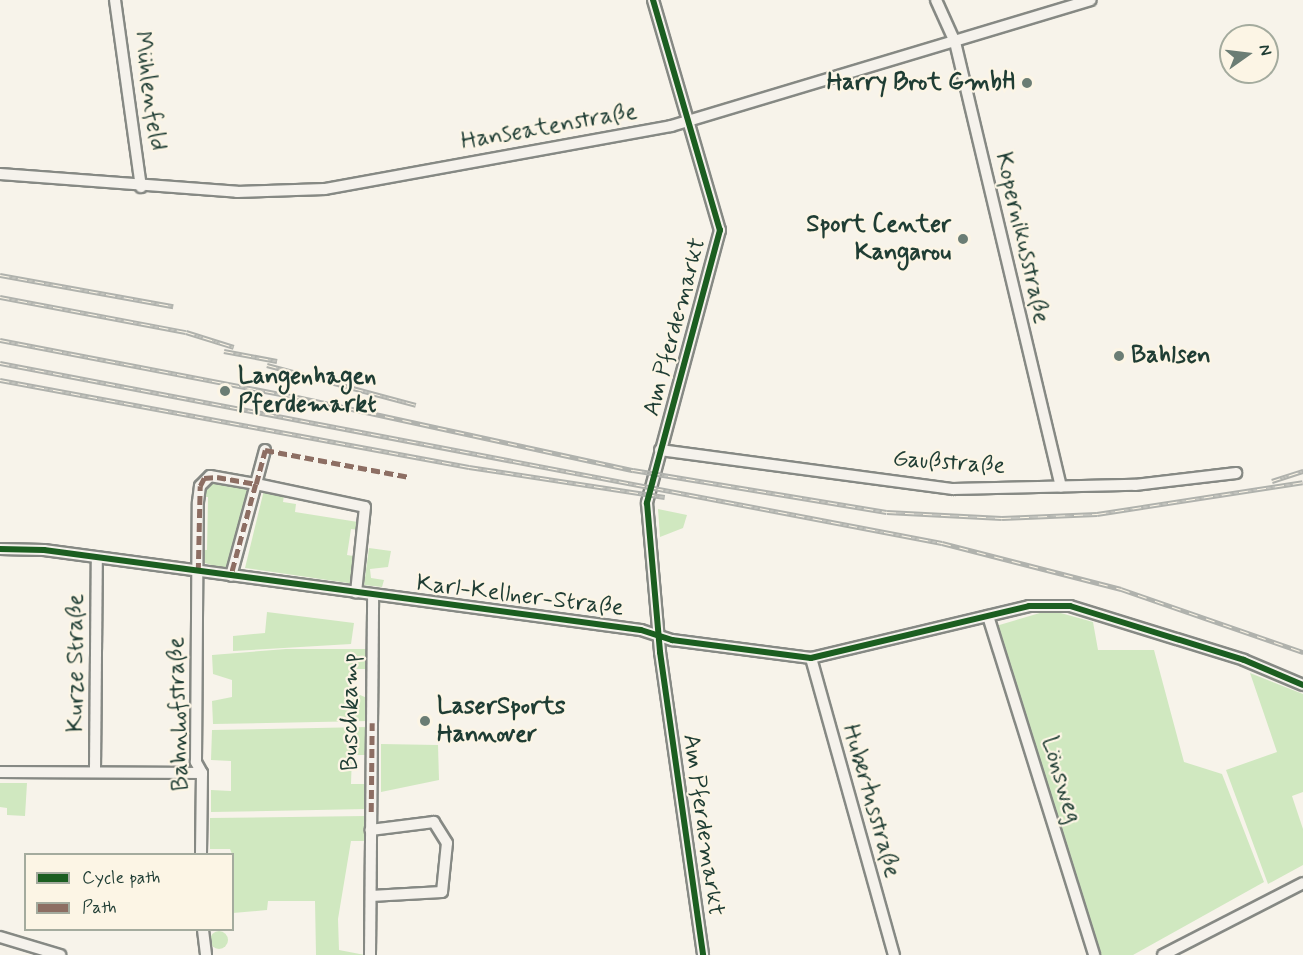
<!DOCTYPE html>
<html>
<head>
<meta charset="utf-8">
<style>
  body { margin:0 }
  #map { position:relative; width:1303px; height:955px; overflow:hidden; background:#f7f3ea; font-family:Mynerve,sans-serif }
  div>[style] { position:absolute }
  .green>* { inset:0; background:#d0e8c0 }
  .round { border-radius:50% }
  .roads { filter:drop-shadow(2px 0 #868984) drop-shadow(-2px 0 #868984) drop-shadow(0 2px #868984) drop-shadow(0 -2px #868984) }
  .minor>* { height:10px; margin:-5px; padding:0 5px; transform-origin:5px; border-radius:5px; background:#f5f2ec }
  .rail>* { height:5px; margin-top:-2.5px; transform-origin:0; background:repeating-linear-gradient(90deg,#fcf5e5 0 9px,#b0b2ad 0 18px); box-sizing:border-box; border-block:2px solid #b0b2ad }
  .quiet>* { height:4.5px; margin-top:-2.25px; transform-origin:0; background:repeating-linear-gradient(90deg,#8d6e63 0 9px,transparent 0 13.5px) }
  .cycleway>* { height:6px; margin:-3px; padding:0 3px; transform-origin:3px; border-radius:3px; background:#1b5e20 }
  .dots>* { width:16px; height:16px; translate:-50% -50%; box-sizing:border-box; border:3px solid #fcf5e5; border-radius:50% }
  span { translate:-50% -50%; white-space:nowrap; text-align:center; line-height:1.15; -webkit-text-stroke:4.5px #fcf5e5; paint-order:stroke }
  .poi-label { font-size:24px; color:#1f3d34; font-weight:700 }
  .right { translate:-100% -50%; text-align:right }
  .left { translate:0 -50%; text-align:left }
  .street-label { font-size:24px; color:#1f3d34 }
  .legend { position:absolute; left:24px; top:853px; width:210px; height:78px; box-sizing:border-box; background:#fcf5e5; border:2px solid #a4ab9e; margin:0; padding:8px 10px; list-style:none; font-size:18px; color:#1f3d34 }
  .legend li { display:flex; align-items:center; gap:12px; height:30px }
  .legend b { width:30px; border:2px solid #a4ab9e }
  .north { position:absolute; left:1219px; top:24px; width:60px; height:60px; box-sizing:border-box; background:#fcf5e5; border:2px solid #a4ab9e; border-radius:50%; rotate:76deg; font-size:16px; font-weight:700; line-height:24px; text-align:center; color:#1f3d34 }
  .north::after { content:''; display:block; margin:auto; width:21px; height:27px; background:#6b7d74; clip-path:polygon(50% 0,100% 100%,50% 72%,0 100%) }
</style>
</head>
<body>
<div id="map">
  <div class="green">
    <div style="clip-path:polygon(212px 482px,246px 488px,250px 494px,227px 570px,202px 562px,202px 550px,207px 550px,208px 497px,202px 497px)"></div>
    <div style="clip-path:polygon(264px 490px,284px 495px,283px 502px,296px 504px,295px 512px,358px 522px,359px 530px,351px 529px,347px 555px,359px 557px,355px 584px,245px 568px)"></div>
    <div style="clip-path:polygon(658px 509px,687px 515px,683px 528px,660px 537px)"></div>
    <div style="clip-path:polygon(369px 548px,391px 551px,388px 567px,370px 569px,371px 578px,384px 580px,382px 587px,364px 585px)"></div>
    <div style="clip-path:polygon(1050px 610px,1093px 622px,1098px 650px,1154px 650px,1184px 762px,1222px 774px,1264px 882px,1133px 955px,1101px 955px,996px 626px)"></div>
    <div style="clip-path:polygon(267px 612px,354px 623px,351px 644px,233px 651px,233px 636px,265px 633px)"></div>
    <div style="clip-path:polygon(286px 649px,369px 649px,369px 669px,351px 669px,351px 691px,367px 698px,368px 721px,213px 724px,212px 701px,232px 697px,232px 680px,213px 674px,212px 655px)"></div>
    <div style="clip-path:polygon(1250px 673px,1303px 694px,1303px 792px,1292px 796px,1303px 829px,1303px 865px,1268px 884px,1226px 770px,1277px 752px)"></div>
    <div style="clip-path:polygon(367px 727px,367px 755px,352px 755px,351px 784px,367px 784px,367px 809px,211px 812px,211px 790px,231px 791px,231px 761px,211px 760px,212px 730px)"></div>
    <div style="clip-path:polygon(381px 744px,438px 745px,439px 780px,381px 792px)"></div>
    <div style="clip-path:polygon(0 783px,27px 783px,25px 816px,7px 815px,7px 808px,0 807px)"></div>
    <div style="clip-path:polygon(365px 816px,366px 841px,351px 841px,338px 919px,339px 950px,365px 955px,316px 955px,315px 901px,268px 901px,267px 910px,233px 913px,232px 854px,230px 849px,210px 849px,210px 818px)"></div>
    <div class="round" style="left:210px;top:931px;width:18px;height:18px"></div>
  </div>
  <div class="roads">
    <div class="minor">
      <div style="left:115px;top:0;width:189px;rotate:82.1deg"></div>
      <div style="left:653px;top:0;width:240px;rotate:73.8deg"></div>
      <div style="left:720px;top:230px;width:283px;rotate:105deg"></div>
      <div style="left:647px;top:503px;width:150px;rotate:85deg"></div>
      <div style="left:660px;top:652px;width:306px;rotate:81.9deg"></div>
      <div style="left:936px;top:0;width:46px;rotate:65.7deg"></div>
      <div style="left:955px;top:42px;width:457px;rotate:76.6deg"></div>
      <div style="left:0;top:174px;width:238px;rotate:4.3deg"></div>
      <div style="left:237px;top:192px;width:88px;rotate:-2deg"></div>
      <div style="left:325px;top:189px;width:352px;rotate:-10.3deg"></div>
      <div style="left:671px;top:126px;width:438px;rotate:-16.7deg"></div>
      <div style="left:265px;top:450px;width:35px;rotate:105deg"></div>
      <div style="left:256px;top:484px;width:111px;rotate:11.9deg"></div>
      <div style="left:365px;top:507px;width:86px;rotate:96deg"></div>
      <div style="left:660px;top:450px;width:296px;rotate:7.6deg"></div>
      <div style="left:953px;top:489px;width:182px;rotate:-1.3deg"></div>
      <div style="left:1135px;top:485px;width:102px;rotate:-6.8deg"></div>
      <div style="left:0;top:549px;width:44px;rotate:1.3deg"></div>
      <div style="left:44px;top:550px;width:602px;rotate:7.63deg"></div>
      <div style="left:641px;top:630px;width:33px;rotate:18deg"></div>
      <div style="left:672px;top:640px;width:140px;rotate:7.4deg"></div>
      <div style="left:811px;top:658px;width:224px;rotate:-13.4deg"></div>
      <div style="left:1029px;top:606px;width:41px"></div>
      <div style="left:1070px;top:606px;width:182px;rotate:17.2deg"></div>
      <div style="left:1244px;top:660px;width:64px;rotate:23deg"></div>
      <div style="left:988px;top:616px;width:355px;rotate:72.6deg"></div>
      <div style="left:811px;top:658px;width:308px;rotate:74.4deg"></div>
      <div style="left:95px;top:768px;width:210px;rotate:-89.5deg"></div>
      <div style="left:0;top:772px;width:202px;rotate:0.3deg"></div>
      <div style="left:201px;top:854px;width:81px;rotate:-89.3deg"></div>
      <div style="left:202px;top:773px;width:13px;rotate:-119deg"></div>
      <div style="left:196px;top:762px;width:260px;rotate:-89.6deg"></div>
      <div style="left:198px;top:502px;width:16px;rotate:-83deg"></div>
      <div style="left:200px;top:486px;width:14px;rotate:-45deg"></div>
      <div style="left:210px;top:476px;width:47px;rotate:9.9deg"></div>
      <div style="left:256px;top:484px;width:95px;rotate:105.2deg"></div>
      <div style="left:371px;top:896px;width:71px;rotate:-3.2deg"></div>
      <div style="left:442px;top:892px;width:49px;rotate:-84.2deg"></div>
      <div style="left:447px;top:843px;width:25px;rotate:-122deg"></div>
      <div style="left:434px;top:822px;width:64px;rotate:172.8deg"></div>
      <div style="left:203px;top:930px;width:25px;rotate:83deg"></div>
      <div style="left:0;top:937px;width:63px;rotate:16.7deg"></div>
      <div style="left:370px;top:955px;width:360px;rotate:-89.5deg"></div>
      <div style="left:1163px;top:955px;width:157px;rotate:-27.2deg"></div>
    </div>
  </div>
  <div class="rail">
    <div style="left:0;top:275px;width:176px;rotate:10.2deg"></div>
    <div style="left:0;top:297px;width:189px;rotate:10.7deg"></div>
    <div style="left:186px;top:332px;width:50px;rotate:17.4deg"></div>
    <div style="left:0;top:340px;width:302px;rotate:10.9deg"></div>
    <div style="left:297px;top:397px;width:344px;rotate:12.3deg"></div>
    <div style="left:633px;top:470px;width:257px;rotate:9.4deg"></div>
    <div style="left:887px;top:512px;width:115px;rotate:3deg"></div>
    <div style="left:1002px;top:518px;width:95px;rotate:-2.4deg"></div>
    <div style="left:1097px;top:514px;width:208px;rotate:-8.8deg"></div>
    <div style="left:224px;top:351px;width:54px;rotate:10.7deg"></div>
    <div style="left:0;top:363px;width:959px;rotate:10.82deg"></div>
    <div style="left:942px;top:543px;width:185px;rotate:14.4deg"></div>
    <div style="left:1121px;top:589px;width:193px;rotate:19.1deg"></div>
    <div style="left:267px;top:365px;width:154px;rotate:15deg"></div>
    <div style="left:0;top:380px;width:477px;rotate:10.5deg"></div>
    <div style="left:469px;top:467px;width:198px;rotate:8.7deg"></div>
    <div style="left:1272px;top:481px;width:33px;rotate:-18deg"></div>
  </div>
  <div class="quiet">
    <div style="left:256px;top:484px;width:35px;rotate:-75deg"></div>
    <div style="left:265px;top:450px;width:147px;rotate:10.6deg"></div>
    <div style="left:198px;top:572px;width:86px;rotate:-88.7deg"></div>
    <div style="left:200px;top:486px;width:9px;rotate:-63deg"></div>
    <div style="left:204px;top:478px;width:13px;rotate:-4deg"></div>
    <div style="left:217px;top:477px;width:40px;rotate:10deg"></div>
    <div style="left:256px;top:484px;width:95px;rotate:105.2deg"></div>
    <div style="left:371px;top:812px;width:89px;rotate:-89.4deg"></div>
  </div>
  <div class="cycleway">
    <div style="left:653px;top:0;width:240px;rotate:73.8deg"></div>
    <div style="left:720px;top:230px;width:283px;rotate:105deg"></div>
    <div style="left:647px;top:503px;width:150px;rotate:85deg"></div>
    <div style="left:660px;top:652px;width:306px;rotate:81.9deg"></div>
    <div style="left:0;top:549px;width:44px;rotate:1.3deg"></div>
    <div style="left:44px;top:550px;width:602px;rotate:7.63deg"></div>
    <div style="left:641px;top:630px;width:33px;rotate:18deg"></div>
    <div style="left:672px;top:640px;width:140px;rotate:7.4deg"></div>
    <div style="left:811px;top:658px;width:224px;rotate:-13.4deg"></div>
    <div style="left:1029px;top:606px;width:41px"></div>
    <div style="left:1070px;top:606px;width:182px;rotate:17.2deg"></div>
    <div style="left:1244px;top:660px;width:64px;rotate:23deg"></div>
  </div>
  <div class="dots">
    <div style="left:1027px;top:83px;background:#6b7d74"></div>
    <div style="left:963px;top:239px;background:#6b7d74"></div>
    <div style="left:1119px;top:356px;background:#6b7d74"></div>
    <div style="left:225px;top:391px;background:#6b7d74"></div>
    <div style="left:425px;top:721px;background:#6b7d74"></div>
  </div>
  <div class="poi-label">
    <span class="right" style="left:1015px;top:83px">Harry Brot GmbH</span>
    <span class="right" style="left:951px;top:239px">Sport Center<br>Kangarou</span>
    <span class="left" style="left:1131px;top:356px">Bahlsen</span>
    <span class="left" style="left:238px;top:391px">Langenhagen<br>Pferdemarkt</span>
    <span class="left" style="left:437px;top:721px">LaserSports<br>Hannover</span>
  </div>
  <div class="street-label">
    <span style="left:149px;top:91px;rotate:82deg">Mühlenfeld</span>
    <span style="left:549px;top:127px;rotate:-10deg">Hanseatenstraße</span>
    <span style="left:1022px;top:238px;rotate:77deg">Kopernikusstraße</span>
    <span style="left:675px;top:327px;rotate:-75deg">Am Pferdemarkt</span>
    <span style="left:949px;top:463px;rotate:4deg">Gaußstraße</span>
    <span style="left:520px;top:596px;rotate:7deg">Karl-Kellner-Straße</span>
    <span style="left:76px;top:663px;rotate:-90deg">Kurze Straße</span>
    <span style="left:351px;top:712px;rotate:-90deg">Buschkamp</span>
    <span style="left:179px;top:714px;rotate:-92deg">Bahnhofstraße</span>
    <span style="left:1061px;top:780px;rotate:73deg">Lönsweg</span>
    <span style="left:871px;top:801px;rotate:74deg">Hubertusstraße</span>
    <span style="left:703px;top:825px;rotate:82deg">Am Pferdemarkt</span>
  </div>
  <ul class="legend">
  <li><b style="height:8px;background:#1b5e20"></b>Cycle path</li>
  <li><b style="height:8px;background:#8d6e63"></b>Path</li>
  </ul>
  <div class="north">N</div>
</div>
</body>
</html>
